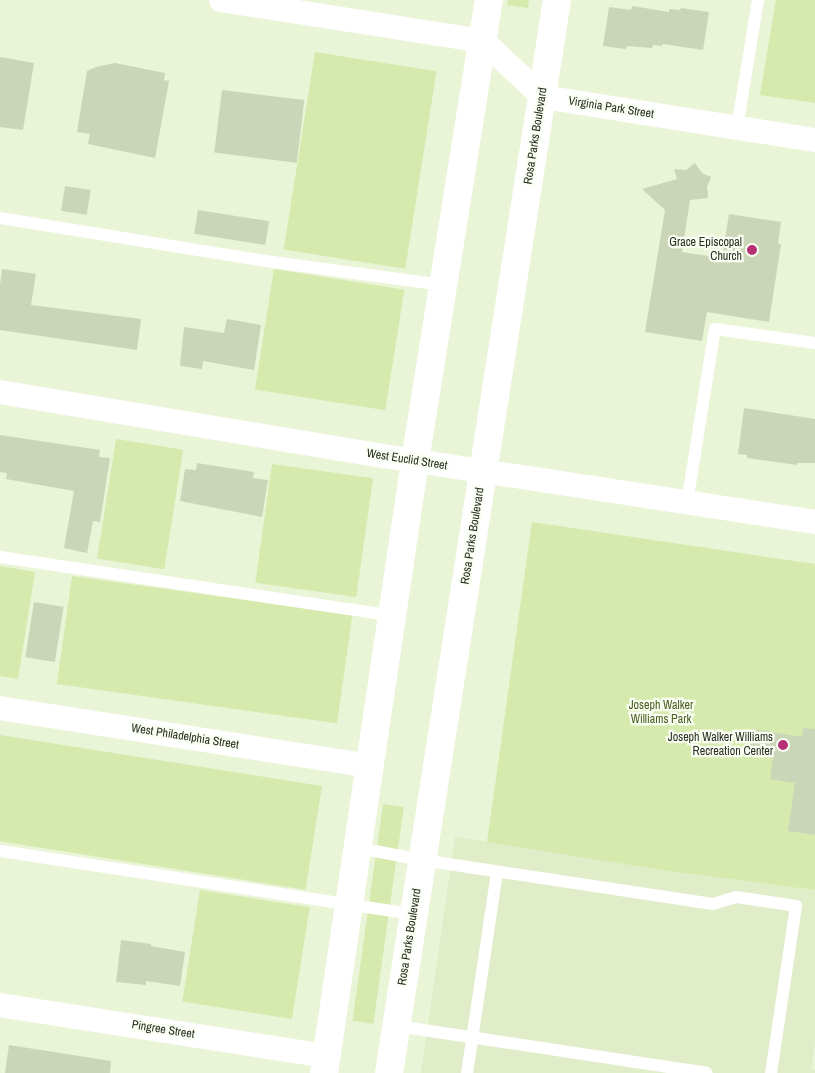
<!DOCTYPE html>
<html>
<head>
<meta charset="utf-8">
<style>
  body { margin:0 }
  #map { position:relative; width:815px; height:1073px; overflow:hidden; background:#eaf4d7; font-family:"Archivo Narrow",sans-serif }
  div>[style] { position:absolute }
  .built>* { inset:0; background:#e0edc8 }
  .green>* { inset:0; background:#d6eaad; transform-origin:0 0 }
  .building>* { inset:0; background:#cbd5b8; transform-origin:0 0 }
  .lane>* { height:12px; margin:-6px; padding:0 6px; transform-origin:6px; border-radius:6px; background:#fff }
  .street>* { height:24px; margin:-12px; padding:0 12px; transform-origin:12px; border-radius:12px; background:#fff }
  .secondary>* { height:28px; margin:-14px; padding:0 14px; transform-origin:14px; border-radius:14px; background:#fff }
  .dots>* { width:14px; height:14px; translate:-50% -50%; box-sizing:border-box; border:2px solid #fafff3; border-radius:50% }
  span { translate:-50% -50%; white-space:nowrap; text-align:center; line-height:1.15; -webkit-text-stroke:4.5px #fafff3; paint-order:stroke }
  .street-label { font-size:12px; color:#292d22 }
  .poi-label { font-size:12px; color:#292d22 }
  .right { translate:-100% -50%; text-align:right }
  .park-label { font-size:12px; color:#4c5c21 }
</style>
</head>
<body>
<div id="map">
  <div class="built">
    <div style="clip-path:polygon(455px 837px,815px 890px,815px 1043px,811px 1069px,815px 1070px,815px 1073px,421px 1073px)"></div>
  </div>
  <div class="green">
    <div style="clip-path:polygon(508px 0,529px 0,528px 8px,507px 5px)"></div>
    <div style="clip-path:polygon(776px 0,815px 0,815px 103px,760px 95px)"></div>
    <div style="left:315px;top:52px;width:123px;height:200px;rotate:9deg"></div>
    <div style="left:274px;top:269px;width:132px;height:122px;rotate:9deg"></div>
    <div style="left:116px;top:439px;width:68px;height:121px;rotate:9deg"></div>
    <div style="left:272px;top:464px;width:102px;height:120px;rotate:8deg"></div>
    <div style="clip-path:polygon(532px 522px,815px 564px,815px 890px,662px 870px,487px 842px)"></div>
    <div style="clip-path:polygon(0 566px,35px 572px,18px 679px,0 676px)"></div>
    <div style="left:72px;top:576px;width:283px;height:109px;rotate:8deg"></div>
    <div style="left:0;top:735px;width:326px;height:105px;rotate:9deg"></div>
    <div style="left:383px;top:804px;width:21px;height:219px;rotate:8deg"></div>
    <div style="left:200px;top:890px;width:111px;height:113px;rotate:9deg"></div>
  </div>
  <div class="building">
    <div style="clip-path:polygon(632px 6px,669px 12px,669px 9px,680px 10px,681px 8px,709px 12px,703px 50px,663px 44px,662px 46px,653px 45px,652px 48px,627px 46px,626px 49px,603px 46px,609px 7px,631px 10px)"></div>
    <div style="clip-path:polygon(0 57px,34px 63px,23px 130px,0 127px)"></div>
    <div style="clip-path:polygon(115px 63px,165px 73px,164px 80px,169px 81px,155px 158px,88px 144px,90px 134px,77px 132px,87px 71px,96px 67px)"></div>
    <div style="left:222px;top:90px;width:83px;height:63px;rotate:7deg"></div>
    <div style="clip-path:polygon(695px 163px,702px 173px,711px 177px,707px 187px,708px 198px,690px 200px,682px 252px,722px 258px,729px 214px,781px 222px,778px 244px,781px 244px,769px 322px,707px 312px,702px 341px,645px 332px,665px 210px,642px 189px,677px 179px,674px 169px,686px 170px)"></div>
    <div style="left:65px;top:186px;width:26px;height:25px;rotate:9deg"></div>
    <div style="left:198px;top:210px;width:72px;height:24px;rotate:9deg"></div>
    <div style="clip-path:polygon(2px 269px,36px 274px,31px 305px,141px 319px,137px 350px,0 330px,0 285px)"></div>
    <div style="clip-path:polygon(227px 319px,261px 325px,254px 370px,203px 361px,202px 369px,180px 366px,184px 327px,224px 333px)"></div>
    <div style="clip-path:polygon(744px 408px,815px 419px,815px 463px,797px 463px,797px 465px,747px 458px,747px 455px,738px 454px)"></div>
    <div style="clip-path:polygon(0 435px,100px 450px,99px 457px,110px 458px,100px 522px,93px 521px,87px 553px,64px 548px,74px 491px,6px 479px,7px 473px,0 472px)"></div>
    <div style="clip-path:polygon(197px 463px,254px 472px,253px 478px,268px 480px,262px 517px,180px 501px,185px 469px,196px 470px)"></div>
    <div style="left:34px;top:602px;width:30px;height:56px;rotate:9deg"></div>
    <div style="clip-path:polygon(803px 728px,815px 729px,815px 835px,788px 831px,795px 783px,770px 779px,773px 758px,749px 754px,753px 729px,802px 737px)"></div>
    <div style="clip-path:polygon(121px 940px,151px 944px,151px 946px,185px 952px,180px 986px,146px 981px,146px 985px,116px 982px)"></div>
    <div style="clip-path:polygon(9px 1045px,111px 1061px,110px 1073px,5px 1073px)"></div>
  </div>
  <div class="lane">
    <div style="left:737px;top:128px;width:130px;rotate:-80.7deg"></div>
    <div style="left:0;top:218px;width:277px;rotate:9.2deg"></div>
    <div style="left:273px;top:262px;width:173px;rotate:7.7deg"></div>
    <div style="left:687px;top:503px;width:176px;rotate:-80.9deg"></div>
    <div style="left:715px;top:329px;width:101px;rotate:8deg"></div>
    <div style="left:0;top:557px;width:397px;rotate:8.5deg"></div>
    <div style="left:359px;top:848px;width:64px;rotate:10.8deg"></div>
    <div style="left:422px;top:860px;width:294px;rotate:8.6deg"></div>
    <div style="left:713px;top:904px;width:24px;rotate:-17deg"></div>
    <div style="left:736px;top:897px;width:61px;rotate:8.5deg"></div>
    <div style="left:796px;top:906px;width:169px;rotate:98.5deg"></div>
    <div style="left:0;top:851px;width:419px;rotate:8.7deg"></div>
    <div style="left:397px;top:1026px;width:313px;rotate:8.6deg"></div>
    <div style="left:467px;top:1073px;width:203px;rotate:-81.5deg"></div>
  </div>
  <div class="street">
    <div style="left:221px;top:0;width:265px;rotate:8.9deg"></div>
    <div style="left:483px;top:41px;width:82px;rotate:43deg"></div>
    <div style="left:543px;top:97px;width:275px;rotate:9deg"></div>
    <div style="left:0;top:392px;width:389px;rotate:9.5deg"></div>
    <div style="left:384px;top:456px;width:436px;rotate:8.7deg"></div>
    <div style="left:0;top:708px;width:376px;rotate:8.9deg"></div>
    <div style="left:0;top:1005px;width:331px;rotate:8.9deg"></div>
  </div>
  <div class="secondary">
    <div style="left:324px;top:1073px;width:619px;rotate:-81.54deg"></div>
    <div style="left:415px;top:461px;width:467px;rotate:-80.9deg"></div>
    <div style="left:389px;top:1073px;width:1086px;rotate:-81.1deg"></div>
  </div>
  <div class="dots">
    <div style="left:752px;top:250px;background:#b63175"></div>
    <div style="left:783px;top:745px;background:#b63175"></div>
  </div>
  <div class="street-label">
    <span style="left:611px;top:108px;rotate:9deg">Virginia Park Street</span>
    <span style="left:536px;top:136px;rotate:-81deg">Rosa Parks Boulevard</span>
    <span style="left:407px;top:460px;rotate:9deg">West Euclid Street</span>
    <span style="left:473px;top:536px;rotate:-81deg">Rosa Parks Boulevard</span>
    <span style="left:185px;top:737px;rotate:9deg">West Philadelphia Street</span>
    <span style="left:410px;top:937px;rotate:-81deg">Rosa Parks Boulevard</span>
    <span style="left:163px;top:1030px;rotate:9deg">Pingree Street</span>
  </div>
  <div class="poi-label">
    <span class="right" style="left:742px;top:250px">Grace Episcopal<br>Church</span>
    <span class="right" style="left:773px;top:745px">Joseph Walker Williams<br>Recreation Center</span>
  </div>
  <div class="park-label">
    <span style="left:661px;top:713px">Joseph Walker<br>Williams Park</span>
  </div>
</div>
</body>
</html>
